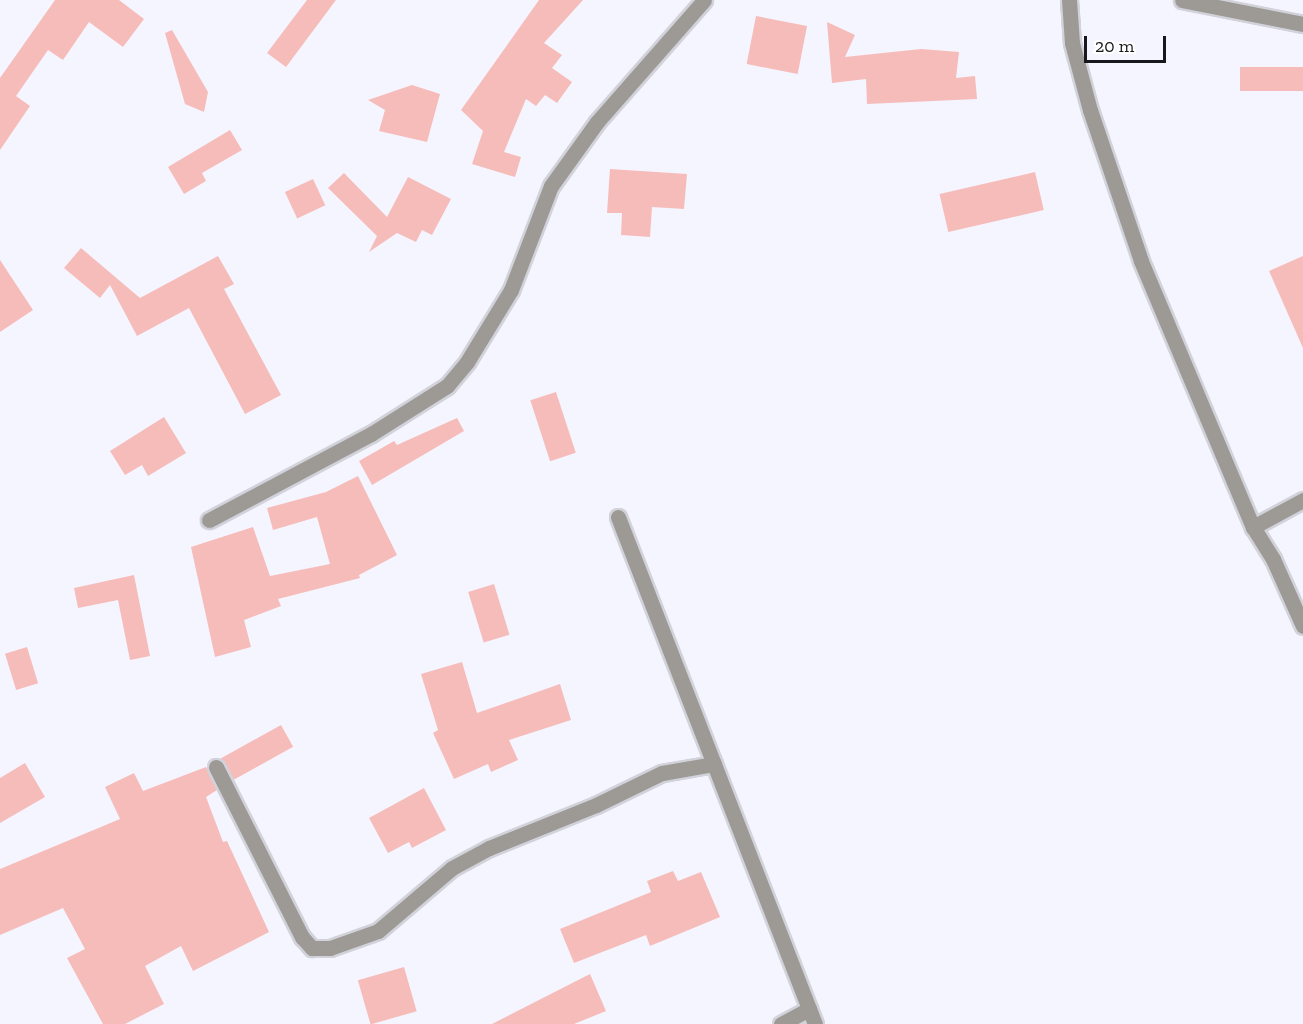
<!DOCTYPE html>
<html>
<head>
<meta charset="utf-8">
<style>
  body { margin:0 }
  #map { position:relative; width:1303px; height:1024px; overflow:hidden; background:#f5f5ff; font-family:"Zilla Slab",serif }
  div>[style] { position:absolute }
  .building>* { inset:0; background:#f6bcba; transform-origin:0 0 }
  .roads { filter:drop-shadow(2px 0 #d2d2db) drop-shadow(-2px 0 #d2d2db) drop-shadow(0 2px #d2d2db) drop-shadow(0 -2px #d2d2db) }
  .minor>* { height:15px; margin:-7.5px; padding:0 7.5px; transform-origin:7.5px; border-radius:7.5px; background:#9d9a96 }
  .tertiary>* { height:15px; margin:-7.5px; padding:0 7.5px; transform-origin:7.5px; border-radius:7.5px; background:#9d9a96 }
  span { translate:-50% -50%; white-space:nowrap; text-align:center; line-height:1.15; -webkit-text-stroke:4.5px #fff; paint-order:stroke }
  .scale { position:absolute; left:1084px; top:36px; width:82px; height:27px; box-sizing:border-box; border:3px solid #18181c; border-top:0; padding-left:8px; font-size:18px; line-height:21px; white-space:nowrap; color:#18181c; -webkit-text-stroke:4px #fff; paint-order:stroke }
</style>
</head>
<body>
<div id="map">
  <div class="building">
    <div style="clip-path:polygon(55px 0,119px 0,144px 19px,123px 47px,89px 22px,63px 60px,48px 50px,16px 96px,30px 106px,0 150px,0 78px)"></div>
    <div style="clip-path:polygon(307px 0,336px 0,286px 67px,267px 53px)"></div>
    <div style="clip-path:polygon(539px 0,583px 0,544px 43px,562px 55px,552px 68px,572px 82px,557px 103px,545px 95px,536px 106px,526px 99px,504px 152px,521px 157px,515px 177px,472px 164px,483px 131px,461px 110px)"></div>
    <div style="left:756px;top:16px;width:52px;height:49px;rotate:11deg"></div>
    <div style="clip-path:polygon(827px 22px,855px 35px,845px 57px,921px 49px,959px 52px,956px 78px,975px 76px,977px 99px,867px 104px,866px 79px,832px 83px)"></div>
    <div style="clip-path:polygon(172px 30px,208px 92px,204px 112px,185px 104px,165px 33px)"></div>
    <div style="left:1303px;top:67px;width:24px;height:63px;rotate:90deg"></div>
    <div style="clip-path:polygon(412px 85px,440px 94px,427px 142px,379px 131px,385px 110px,368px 100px)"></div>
    <div style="clip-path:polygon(230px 130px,242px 150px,202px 173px,206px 181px,184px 194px,168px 167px)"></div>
    <div style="clip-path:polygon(610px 169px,687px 174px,684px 209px,652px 207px,650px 237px,621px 235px,622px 213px,607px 213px)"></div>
    <div style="left:1035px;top:172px;width:39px;height:98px;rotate:77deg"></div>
    <div style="clip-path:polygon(344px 173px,387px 217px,408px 177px,451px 199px,432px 235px,422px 230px,416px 242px,397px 233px,369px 252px,377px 236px,328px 188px)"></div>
    <div style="left:313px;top:179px;width:29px;height:31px;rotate:65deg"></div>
    <div style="clip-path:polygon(81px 248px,140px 298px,218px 256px,234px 284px,224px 289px,281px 395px,245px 414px,189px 308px,137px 336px,110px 285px,100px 298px,64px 268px)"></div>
    <div style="clip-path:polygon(1303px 256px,1303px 348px,1269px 271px)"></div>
    <div style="clip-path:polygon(0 260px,33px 310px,0 332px)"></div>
    <div style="left:556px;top:392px;width:64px;height:27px;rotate:72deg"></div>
    <div style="clip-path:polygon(164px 417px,186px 453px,148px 476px,142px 465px,125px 475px,110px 451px)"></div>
    <div style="clip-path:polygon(457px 418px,464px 431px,372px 485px,359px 461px,394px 441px,397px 445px)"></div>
    <div style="clip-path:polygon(358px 476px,397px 555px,359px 575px,360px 578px,278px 599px,281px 606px,244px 620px,251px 647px,215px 657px,191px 547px,253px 527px,270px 576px,330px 564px,317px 517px,273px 530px,267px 508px,326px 492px)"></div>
    <div style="clip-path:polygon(134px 575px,150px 656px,130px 660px,118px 600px,78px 608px,74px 588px)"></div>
    <div style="left:494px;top:584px;width:53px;height:27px;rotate:73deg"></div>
    <div style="left:27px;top:647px;width:38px;height:23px;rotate:73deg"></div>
    <div style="clip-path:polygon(462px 662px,477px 713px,560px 684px,571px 720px,509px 740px,518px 760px,491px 772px,488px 764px,454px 779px,433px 733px,438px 730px,421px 674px)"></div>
    <div style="left:281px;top:725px;width:25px;height:69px;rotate:61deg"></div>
    <div style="clip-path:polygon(25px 763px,45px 797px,0 823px,0 778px)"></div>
    <div style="clip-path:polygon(206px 767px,217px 790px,206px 797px,223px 842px,227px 841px,269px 932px,193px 971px,181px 946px,145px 966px,164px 1004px,125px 1024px,103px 1024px,67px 958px,85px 949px,63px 908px,0 935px,0 869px,120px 819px,105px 787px,134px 773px,143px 791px)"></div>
    <div style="clip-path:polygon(424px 788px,446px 830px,412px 848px,409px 842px,388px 853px,369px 818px)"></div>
    <div style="clip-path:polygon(673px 871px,678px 881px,701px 872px,720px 917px,650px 946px,646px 935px,574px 963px,560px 929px,651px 892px,647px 881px)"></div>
    <div style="left:404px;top:967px;width:46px;height:48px;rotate:74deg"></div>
    <div style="clip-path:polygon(590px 974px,606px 1011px,574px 1024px,492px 1024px)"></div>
  </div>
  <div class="roads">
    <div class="minor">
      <div style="left:1069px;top:0;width:43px;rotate:86deg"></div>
      <div style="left:1072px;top:43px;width:69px;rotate:75deg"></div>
      <div style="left:1090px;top:110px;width:159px;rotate:71.3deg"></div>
      <div style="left:1141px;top:261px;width:289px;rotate:67.2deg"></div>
      <div style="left:1303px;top:500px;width:57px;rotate:151.6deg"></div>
      <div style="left:1253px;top:527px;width:38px;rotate:58deg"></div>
      <div style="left:1273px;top:559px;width:73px;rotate:65.9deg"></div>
      <div style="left:618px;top:517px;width:544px;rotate:68.77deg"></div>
      <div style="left:209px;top:520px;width:183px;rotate:-28deg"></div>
      <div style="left:371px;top:434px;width:90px;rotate:-32.3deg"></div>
      <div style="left:447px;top:386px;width:31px;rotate:-50deg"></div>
      <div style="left:467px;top:362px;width:84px;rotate:-58.6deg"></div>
      <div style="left:511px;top:290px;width:111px;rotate:-69deg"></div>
      <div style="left:551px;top:186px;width:79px;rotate:-54.3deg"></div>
      <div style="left:597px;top:122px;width:162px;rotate:-48.7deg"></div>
      <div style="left:216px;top:767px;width:191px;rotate:63.2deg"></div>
      <div style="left:302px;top:937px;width:15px;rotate:48deg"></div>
      <div style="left:312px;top:948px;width:18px"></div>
      <div style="left:330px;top:948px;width:51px;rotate:-19.5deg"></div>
      <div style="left:378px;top:931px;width:97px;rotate:-40.4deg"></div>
      <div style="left:452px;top:868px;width:42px;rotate:-28.4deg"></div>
      <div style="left:489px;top:848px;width:115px;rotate:-21.9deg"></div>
      <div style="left:596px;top:805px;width:73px;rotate:-25.9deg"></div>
      <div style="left:662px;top:773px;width:53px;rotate:-9.8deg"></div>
      <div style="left:781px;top:1024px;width:32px;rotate:-28deg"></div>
    </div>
    <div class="tertiary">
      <div style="left:1182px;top:0;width:123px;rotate:11.2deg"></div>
    </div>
  </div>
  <div class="scale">20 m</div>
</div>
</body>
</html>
